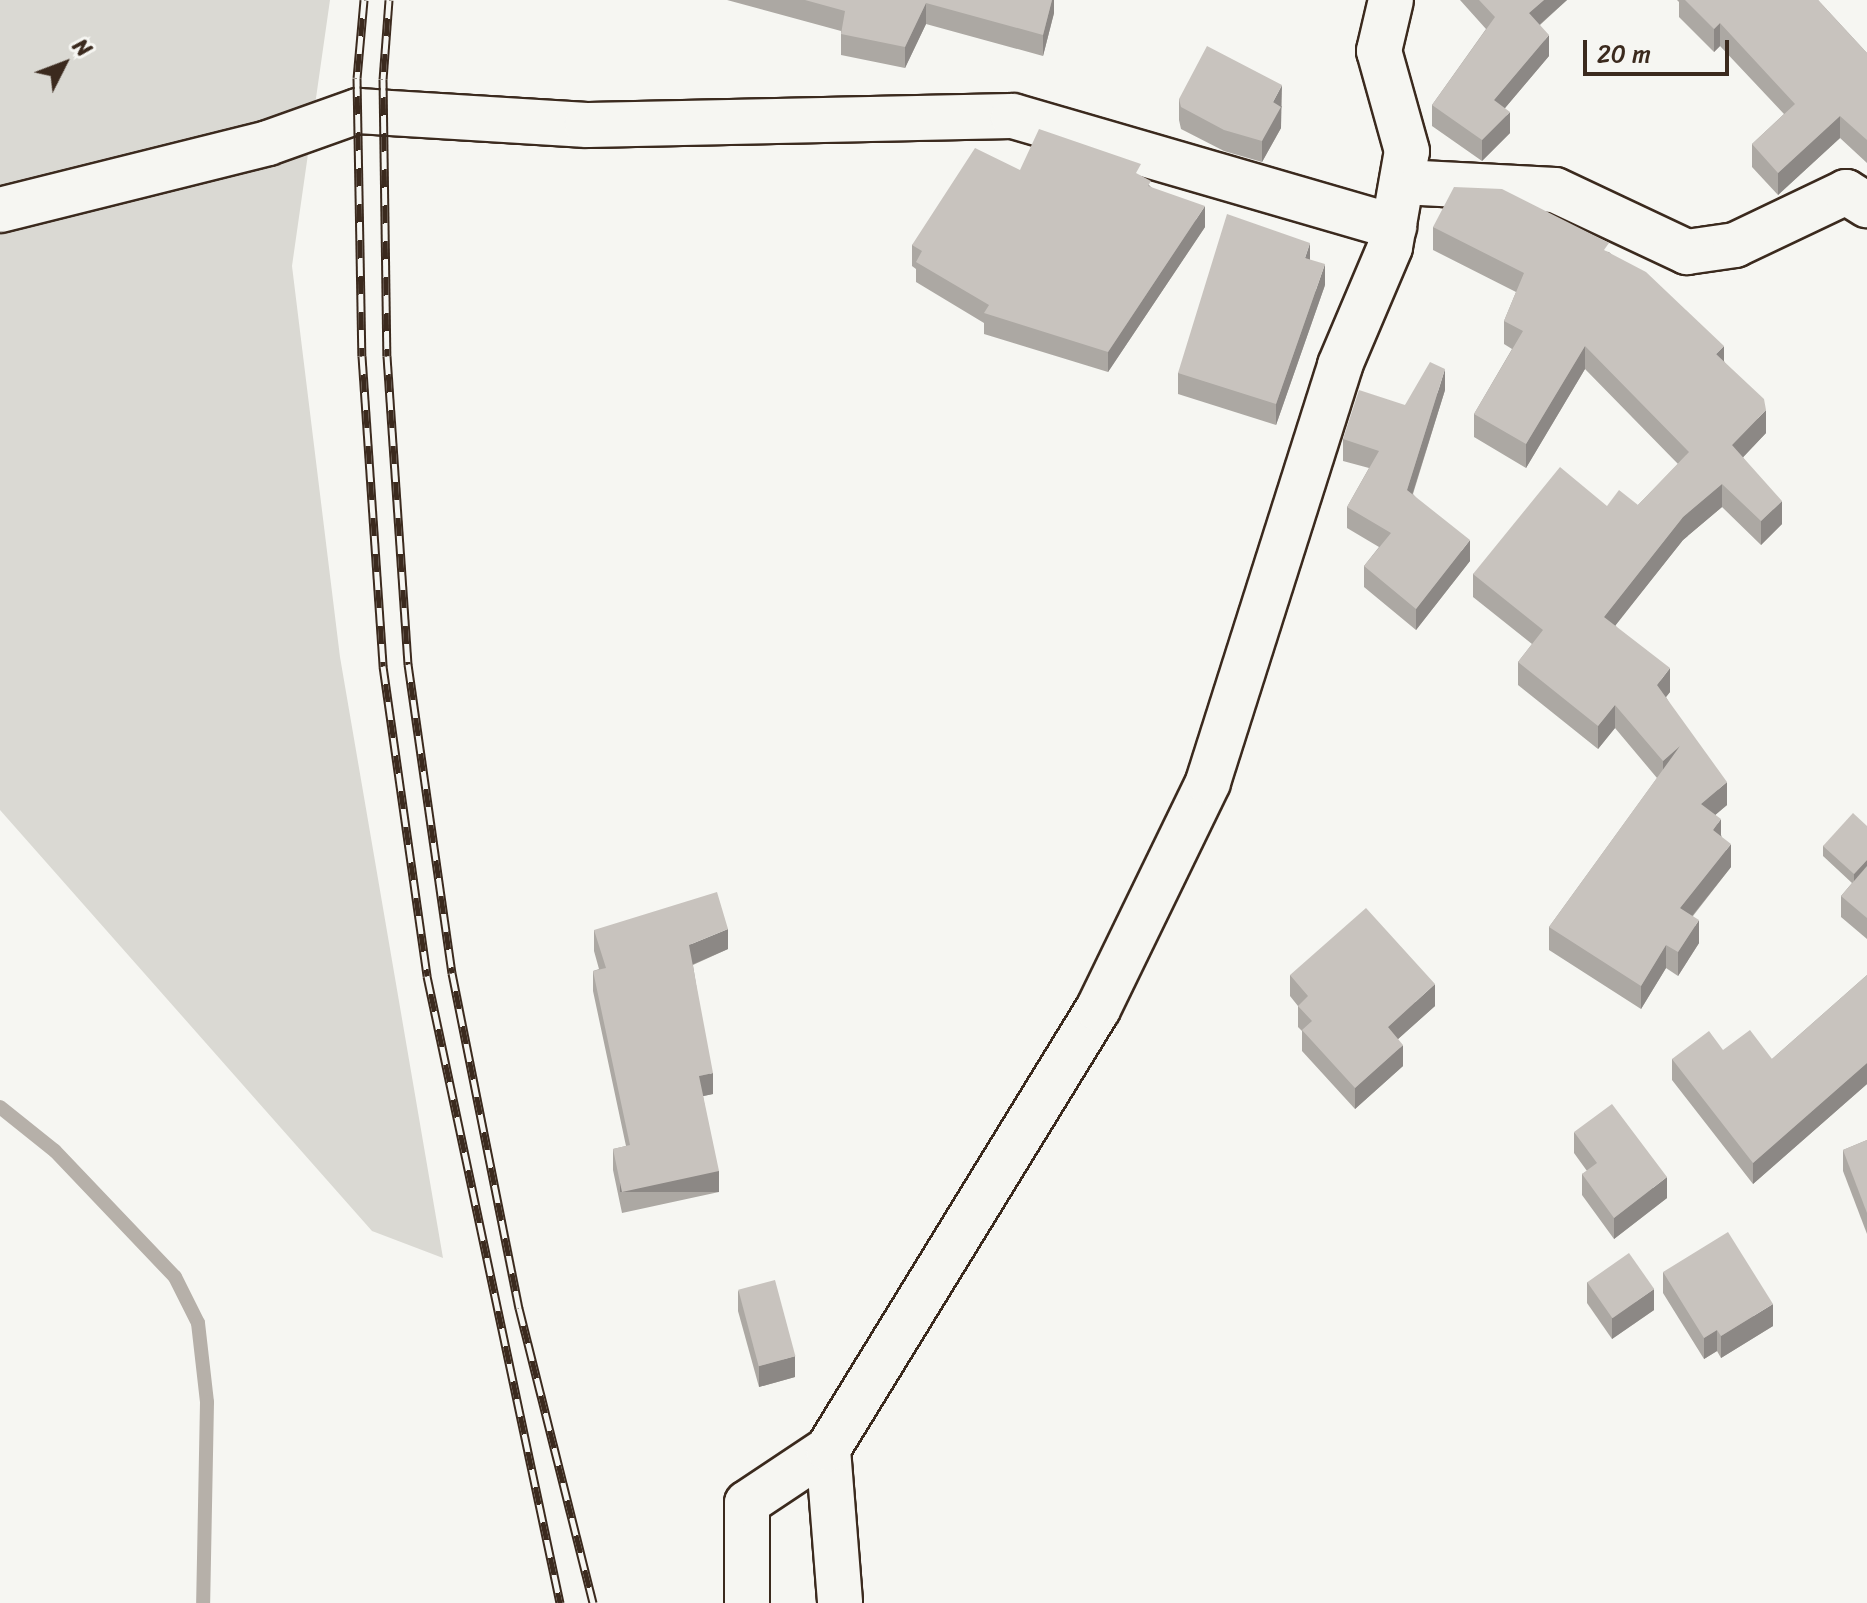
<!DOCTYPE html>
<html>
<head>
<meta charset="utf-8">
<style>
  body { margin:0 }
  #map { position:relative; width:1867px; height:1603px; overflow:hidden; background:#f6f6f2; font-family:Sriracha,sans-serif }
  div>[style] { position:absolute }
  .green>* { inset:0; background:#dad9d3 }
  .stream>* { height:14px; margin:-7px; padding:0 7px; transform-origin:7px; border-radius:7px; background:#b6b0a9 }
  .roads { filter:drop-shadow(2px 0 #3b2a1e) drop-shadow(-2px 0 #3b2a1e) drop-shadow(0 2px #3b2a1e) drop-shadow(0 -2px #3b2a1e) }
  .street>* { height:44px; margin:-22px; padding:0 22px; transform-origin:22px; border-radius:22px; background:#f6f6f2 }
  .rail>* { height:9px; margin-top:-4.5px; transform-origin:0; background:repeating-linear-gradient(90deg,#f6f6f2 0 18px,#3b2a1e 0 36px); box-sizing:border-box; border-block:2px solid #3b2a1e }
  .wall>* { inset:0; background:#aca8a3 }
  .shaded-wall>* { inset:0; background:#8c8885; transform-origin:0 0 }
  .building>* { inset:0; background:#c8c3be; transform-origin:0 0 }
  span { translate:-50% -50%; white-space:nowrap; text-align:center; line-height:1.15; -webkit-text-stroke:7px #f6f6f2; paint-order:stroke }
  .north { position:absolute; left:24px; top:24px; width:80px; height:80px; -webkit-text-stroke:6px #f6f6f2; paint-order:stroke; rotate:48deg; font-size:22px; font-weight:700; line-height:32px; text-align:center; color:#3b2a1e }
  .north::after { content:''; display:block; margin:auto; width:28px; height:36px; background:#3b2a1e; clip-path:polygon(50% 0,100% 100%,50% 72%,0 100%) }
  .scale { position:absolute; left:1583px; top:40px; width:146px; height:36px; box-sizing:border-box; border:4px solid #3b2a1e; border-top:0; padding-left:10px; font-size:24px; line-height:28px; white-space:nowrap; color:#3b2a1e; -webkit-text-stroke:6px #f6f6f2; paint-order:stroke }
</style>
</head>
<body>
<div id="map">
  <div class="green">
    <div style="clip-path:polygon(0 0,330px 0,292px 266px,340px 657px,443px 1258px,372px 1231px,0 810px)"></div>
  </div>
  <div class="stream">
    <div style="left:0;top:1107px;width:70px;rotate:38.7deg"></div>
    <div style="left:55px;top:1151px;width:174px;rotate:46.4deg"></div>
    <div style="left:175px;top:1277px;width:51px;rotate:63.4deg"></div>
    <div style="left:198px;top:1323px;width:80px;rotate:83.5deg"></div>
    <div style="left:207px;top:1402px;width:201px;rotate:91.1deg"></div>
  </div>
  <div class="roads">
    <div class="street">
      <div style="left:1402px;top:182px;width:153px;rotate:3deg"></div>
      <div style="left:1555px;top:190px;width:146px;rotate:25.2deg"></div>
      <div style="left:1687px;top:252px;width:49px;rotate:-8.3deg"></div>
      <div style="left:1735px;top:245px;width:123px;rotate:-25.5deg"></div>
      <div style="left:1846px;top:192px;width:25px;rotate:32deg"></div>
      <div style="left:0;top:210px;width:276px;rotate:-14deg"></div>
      <div style="left:268px;top:143px;width:96px;rotate:-19.6deg"></div>
      <div style="left:358px;top:111px;width:229px;rotate:3.5deg"></div>
      <div style="left:587px;top:125px;width:426px;rotate:-1.2deg"></div>
      <div style="left:1013px;top:116px;width:397px;rotate:16.2deg"></div>
      <div style="left:828px;top:1449px;width:154px;rotate:85.5deg"></div>
      <div style="left:747px;top:1603px;width:100px;rotate:-90deg"></div>
      <div style="left:747px;top:1503px;width:97px;rotate:-33.7deg"></div>
      <div style="left:828px;top:1449px;width:516px;rotate:-58.47deg"></div>
      <div style="left:1098px;top:1009px;width:252px;rotate:-64.1deg"></div>
      <div style="left:1208px;top:782px;width:437px;rotate:-72.4deg"></div>
      <div style="left:1340px;top:365px;width:128px;rotate:-67deg"></div>
      <div style="left:1390px;top:247px;width:97px;rotate:-80deg"></div>
      <div style="left:1407px;top:151px;width:104px;rotate:-105.6deg"></div>
      <div style="left:1379px;top:51px;width:52px;rotate:-76.8deg"></div>
    </div>
  </div>
  <div class="rail">
    <div style="left:364px;top:0;width:78px;rotate:95.1deg"></div>
    <div style="left:357px;top:78px;width:278px;rotate:89deg"></div>
    <div style="left:362px;top:356px;width:311px;rotate:86.1deg"></div>
    <div style="left:383px;top:666px;width:313px;rotate:81.9deg"></div>
    <div style="left:427px;top:976px;width:641px;rotate:78.02deg"></div>
    <div style="left:389px;top:0;width:79px;rotate:94.3deg"></div>
    <div style="left:383px;top:79px;width:277px;rotate:89.2deg"></div>
    <div style="left:387px;top:356px;width:309px;rotate:86.1deg"></div>
    <div style="left:408px;top:664px;width:312px;rotate:81.9deg"></div>
    <div style="left:452px;top:973px;width:342px;rotate:78.7deg"></div>
    <div style="left:519px;top:1308px;width:304px;rotate:75.9deg"></div>
  </div>
  <div class="wall">
    <div style="clip-path:polygon(727px 0,1054px 0,1054px 13px,1043px 56px,926px 24px,905px 68px,841px 55px,841px 31px)"></div>
    <div style="clip-path:polygon(1460px 0,1567px 0,1540px 25px,1549px 56px,1505px 108px,1510px 133px,1482px 161px,1432px 126px,1432px 105px,1486px 29px)"></div>
    <div style="clip-path:polygon(1677px 0,1818px 0,1867px 53px,1867px 163px,1840px 138px,1778px 195px,1752px 167px,1752px 144px,1784px 114px,1720px 46px,1714px 52px,1679px 17px,1679px 2px)"></div>
    <div style="clip-path:polygon(1179px 99px,1282px 106px,1281px 109px,1281px 128px,1262px 162px,1224px 151px,1181px 129px,1179px 120px)"></div>
    <div style="clip-path:polygon(1020px 170px,1141px 176px,1151px 187px,1205px 227px,1108px 372px,984px 334px,984px 323px,916px 282px,916px 269px,912px 266px,912px 245px)"></div>
    <div style="clip-path:polygon(1433px 227px,1609px 252px,1724px 361px,1766px 433px,1743px 457px,1782px 524px,1761px 545px,1722px 507px,1683px 540px,1615px 625px,1670px 692px,1666px 697px,1727px 805px,1715px 815px,1731px 867px,1693px 916px,1699px 943px,1678px 976px,1666px 968px,1641px 1009px,1549px 950px,1549px 927px,1657px 778px,1615px 728px,1598px 749px,1518px 685px,1518px 662px,1532px 644px,1473px 597px,1473px 574px,1607px 506px,1638px 505px,1678px 464px,1585px 369px,1526px 468px,1474px 437px,1474px 414px,1512px 349px,1504px 344px,1504px 321px,1516px 292px,1433px 250px)"></div>
    <div style="clip-path:polygon(1325px 285px,1276px 425px,1178px 394px,1178px 373px)"></div>
    <div style="clip-path:polygon(1445px 390px,1413px 494px,1470px 561px,1416px 630px,1364px 587px,1364px 566px,1379px 547px,1347px 528px,1347px 507px,1369px 468px,1343px 461px,1343px 439px,1405px 405px)"></div>
    <div style="clip-path:polygon(1867px 826px,1867px 939px,1841px 917px,1841px 896px,1852px 883px,1823px 856px,1823px 846px)"></div>
    <div style="clip-path:polygon(594px 930px,728px 949px,693px 965px,713px 1094px,703px 1096px,719px 1192px,622px 1213px,613px 1170px,613px 1149px,626px 1146px,593px 991px,593px 971px,599px 969px,594px 951px)"></div>
    <div style="clip-path:polygon(1290px 975px,1435px 1006px,1398px 1039px,1403px 1066px,1355px 1109px,1302px 1051px,1302px 1031px,1298px 1027px,1298px 1006px,1290px 996px)"></div>
    <div style="clip-path:polygon(1867px 975px,1867px 1084px,1753px 1184px,1672px 1080px,1672px 1059px,1723px 1050px,1772px 1059px)"></div>
    <div style="clip-path:polygon(1574px 1132px,1667px 1198px,1614px 1239px,1582px 1195px,1582px 1174px,1587px 1171px,1574px 1153px)"></div>
    <div style="clip-path:polygon(1867px 1140px,1867px 1234px,1843px 1171px,1843px 1150px)"></div>
    <div style="clip-path:polygon(1663px 1272px,1773px 1326px,1721px 1358px,1717px 1351px,1704px 1359px,1663px 1293px)"></div>
    <div style="clip-path:polygon(1587px 1282px,1654px 1310px,1612px 1339px,1587px 1303px)"></div>
    <div style="clip-path:polygon(738px 1290px,795px 1377px,759px 1387px,738px 1311px)"></div>
  </div>
  <div class="shaded-wall">
    <div style="clip-path:polygon(1052px 0,1054px 0,1054px 13px,1043px 56px,1043px 35px)"></div>
    <div style="clip-path:polygon(1544px 0,1567px 0,1529px 34px,1529px 13px)"></div>
    <div style="clip-path:polygon(926px 3px,926px 24px,905px 68px,905px 47px)"></div>
    <div style="clip-path:polygon(1720px 23px,1720px 46px,1714px 52px,1714px 29px)"></div>
    <div style="clip-path:polygon(1549px 35px,1549px 56px,1494px 121px,1494px 100px)"></div>
    <div style="clip-path:polygon(1282px 85px,1281px 128px,1262px 162px,1262px 141px,1273px 102px)"></div>
    <div style="clip-path:polygon(1510px 112px,1510px 133px,1482px 161px,1482px 140px)"></div>
    <div style="clip-path:polygon(1840px 116px,1840px 138px,1778px 195px,1778px 173px)"></div>
    <div style="clip-path:polygon(1205px 206px,1205px 227px,1108px 372px,1108px 352px)"></div>
    <div style="clip-path:polygon(1310px 243px,1310px 264px,1305px 258px)"></div>
    <div style="clip-path:polygon(1325px 264px,1325px 285px,1276px 425px,1276px 404px)"></div>
    <div style="clip-path:polygon(1585px 346px,1585px 369px,1526px 468px,1526px 444px)"></div>
    <div style="clip-path:polygon(1724px 346px,1724px 369px,1716px 354px)"></div>
    <div style="clip-path:polygon(1445px 369px,1445px 390px,1407px 511px,1407px 490px)"></div>
    <div style="clip-path:polygon(1766px 410px,1766px 433px,1732px 469px,1732px 445px)"></div>
    <div style="clip-path:polygon(1722px 484px,1722px 507px,1683px 540px,1604px 640px,1604px 617px,1683px 517px)"></div>
    <div style="clip-path:polygon(1782px 501px,1782px 524px,1761px 545px,1761px 521px)"></div>
    <div style="clip-path:polygon(1470px 540px,1470px 561px,1416px 630px,1416px 609px)"></div>
    <div style="clip-path:polygon(1670px 668px,1670px 692px,1657px 708px,1657px 685px)"></div>
    <div style="clip-path:polygon(1615px 705px,1615px 728px,1598px 749px,1598px 726px)"></div>
    <div style="clip-path:polygon(1680px 746px,1663px 785px,1663px 761px)"></div>
    <div style="clip-path:polygon(1727px 782px,1727px 805px,1701px 827px,1701px 804px)"></div>
    <div style="clip-path:polygon(1721px 819px,1721px 843px,1713px 830px)"></div>
    <div style="clip-path:polygon(1731px 844px,1731px 867px,1680px 931px,1680px 908px)"></div>
    <div style="clip-path:polygon(1867px 860px,1867px 871px,1854px 885px,1854px 874px)"></div>
    <div style="clip-path:polygon(1699px 920px,1699px 943px,1678px 976px,1678px 952px)"></div>
    <div style="clip-path:polygon(728px 929px,728px 949px,689px 966px,689px 945px)"></div>
    <div style="clip-path:polygon(1666px 945px,1666px 968px,1641px 1009px,1641px 986px)"></div>
    <div style="clip-path:polygon(1435px 984px,1435px 1006px,1388px 1048px,1388px 1027px)"></div>
    <div style="clip-path:polygon(1403px 1045px,1403px 1066px,1355px 1109px,1355px 1088px)"></div>
    <div style="clip-path:polygon(1867px 1063px,1867px 1084px,1753px 1184px,1753px 1163px)"></div>
    <div style="clip-path:polygon(713px 1073px,713px 1094px,699px 1097px,699px 1076px)"></div>
    <div style="left:719px;top:1171px;width:21px;height:99px;rotate:90deg"></div>
    <div style="clip-path:polygon(1667px 1177px,1667px 1198px,1614px 1239px,1614px 1218px)"></div>
    <div style="clip-path:polygon(1654px 1289px,1654px 1310px,1612px 1339px,1612px 1318px)"></div>
    <div style="clip-path:polygon(1773px 1304px,1773px 1326px,1721px 1358px,1721px 1336px)"></div>
    <div style="clip-path:polygon(1717px 1330px,1717px 1351px,1704px 1359px,1704px 1338px)"></div>
    <div style="clip-path:polygon(795px 1356px,795px 1377px,759px 1387px,759px 1366px)"></div>
  </div>
  <div class="building">
    <div style="clip-path:polygon(805px 0,1052px 0,1043px 35px,926px 3px,905px 47px,841px 34px,845px 11px)"></div>
    <div style="clip-path:polygon(1479px 0,1544px 0,1529px 13px,1549px 35px,1494px 100px,1510px 112px,1482px 140px,1432px 105px,1495px 17px)"></div>
    <div style="clip-path:polygon(1685px 0,1818px 0,1867px 53px,1867px 140px,1840px 116px,1778px 173px,1752px 144px,1795px 104px,1720px 23px,1714px 29px)"></div>
    <div style="clip-path:polygon(1207px 46px,1282px 85px,1273px 102px,1281px 107px,1262px 141px,1224px 130px,1181px 107px,1179px 99px)"></div>
    <div style="clip-path:polygon(1039px 129px,1141px 164px,1136px 173px,1151px 181px,1148px 186px,1205px 206px,1108px 352px,984px 313px,989px 305px,916px 262px,922px 251px,912px 245px,975px 148px,1020px 170px)"></div>
    <div style="clip-path:polygon(1454px 187px,1502px 189px,1609px 243px,1604px 250px,1646px 272px,1724px 346px,1716px 354px,1764px 399px,1766px 410px,1732px 445px,1782px 501px,1761px 521px,1722px 484px,1683px 517px,1604px 617px,1670px 668px,1657px 685px,1727px 782px,1701px 804px,1721px 819px,1713px 830px,1731px 844px,1680px 908px,1699px 920px,1678px 952px,1666px 945px,1641px 986px,1549px 927px,1680px 746px,1663px 761px,1615px 705px,1598px 726px,1518px 662px,1543px 630px,1473px 574px,1560px 467px,1607px 506px,1619px 490px,1638px 505px,1689px 452px,1585px 346px,1526px 444px,1474px 414px,1523px 331px,1504px 321px,1524px 273px,1433px 227px)"></div>
    <div style="clip-path:polygon(1227px 214px,1310px 243px,1305px 258px,1325px 264px,1276px 404px,1178px 373px)"></div>
    <div style="clip-path:polygon(1430px 362px,1445px 369px,1407px 490px,1470px 540px,1416px 609px,1364px 566px,1391px 533px,1347px 507px,1379px 451px,1343px 439px,1359px 390px,1405px 405px)"></div>
    <div style="clip-path:polygon(1853px 813px,1867px 826px,1867px 860px,1854px 874px,1823px 846px)"></div>
    <div style="clip-path:polygon(1867px 866px,1867px 918px,1841px 896px)"></div>
    <div style="clip-path:polygon(717px 892px,728px 929px,689px 945px,713px 1073px,699px 1076px,719px 1171px,622px 1192px,613px 1149px,630px 1145px,593px 971px,606px 968px,594px 930px)"></div>
    <div style="clip-path:polygon(1366px 908px,1435px 984px,1388px 1027px,1403px 1045px,1355px 1088px,1302px 1030px,1312px 1021px,1298px 1006px,1308px 996px,1290px 975px)"></div>
    <div style="clip-path:polygon(1867px 975px,1867px 1063px,1753px 1163px,1672px 1059px,1709px 1031px,1723px 1050px,1750px 1030px,1772px 1059px)"></div>
    <div style="clip-path:polygon(1612px 1104px,1667px 1177px,1614px 1218px,1582px 1174px,1597px 1163px,1574px 1132px)"></div>
    <div style="clip-path:polygon(1867px 1140px,1867px 1213px,1843px 1150px)"></div>
    <div style="clip-path:polygon(1728px 1232px,1773px 1304px,1721px 1336px,1717px 1330px,1704px 1338px,1663px 1272px)"></div>
    <div style="left:1629px;top:1253px;width:44px;height:51px;rotate:55deg"></div>
    <div style="left:775px;top:1280px;width:79px;height:38px;rotate:75deg"></div>
  </div>
  <div class="north">N</div>
  <div class="scale">20 m</div>
</div>
</body>
</html>
